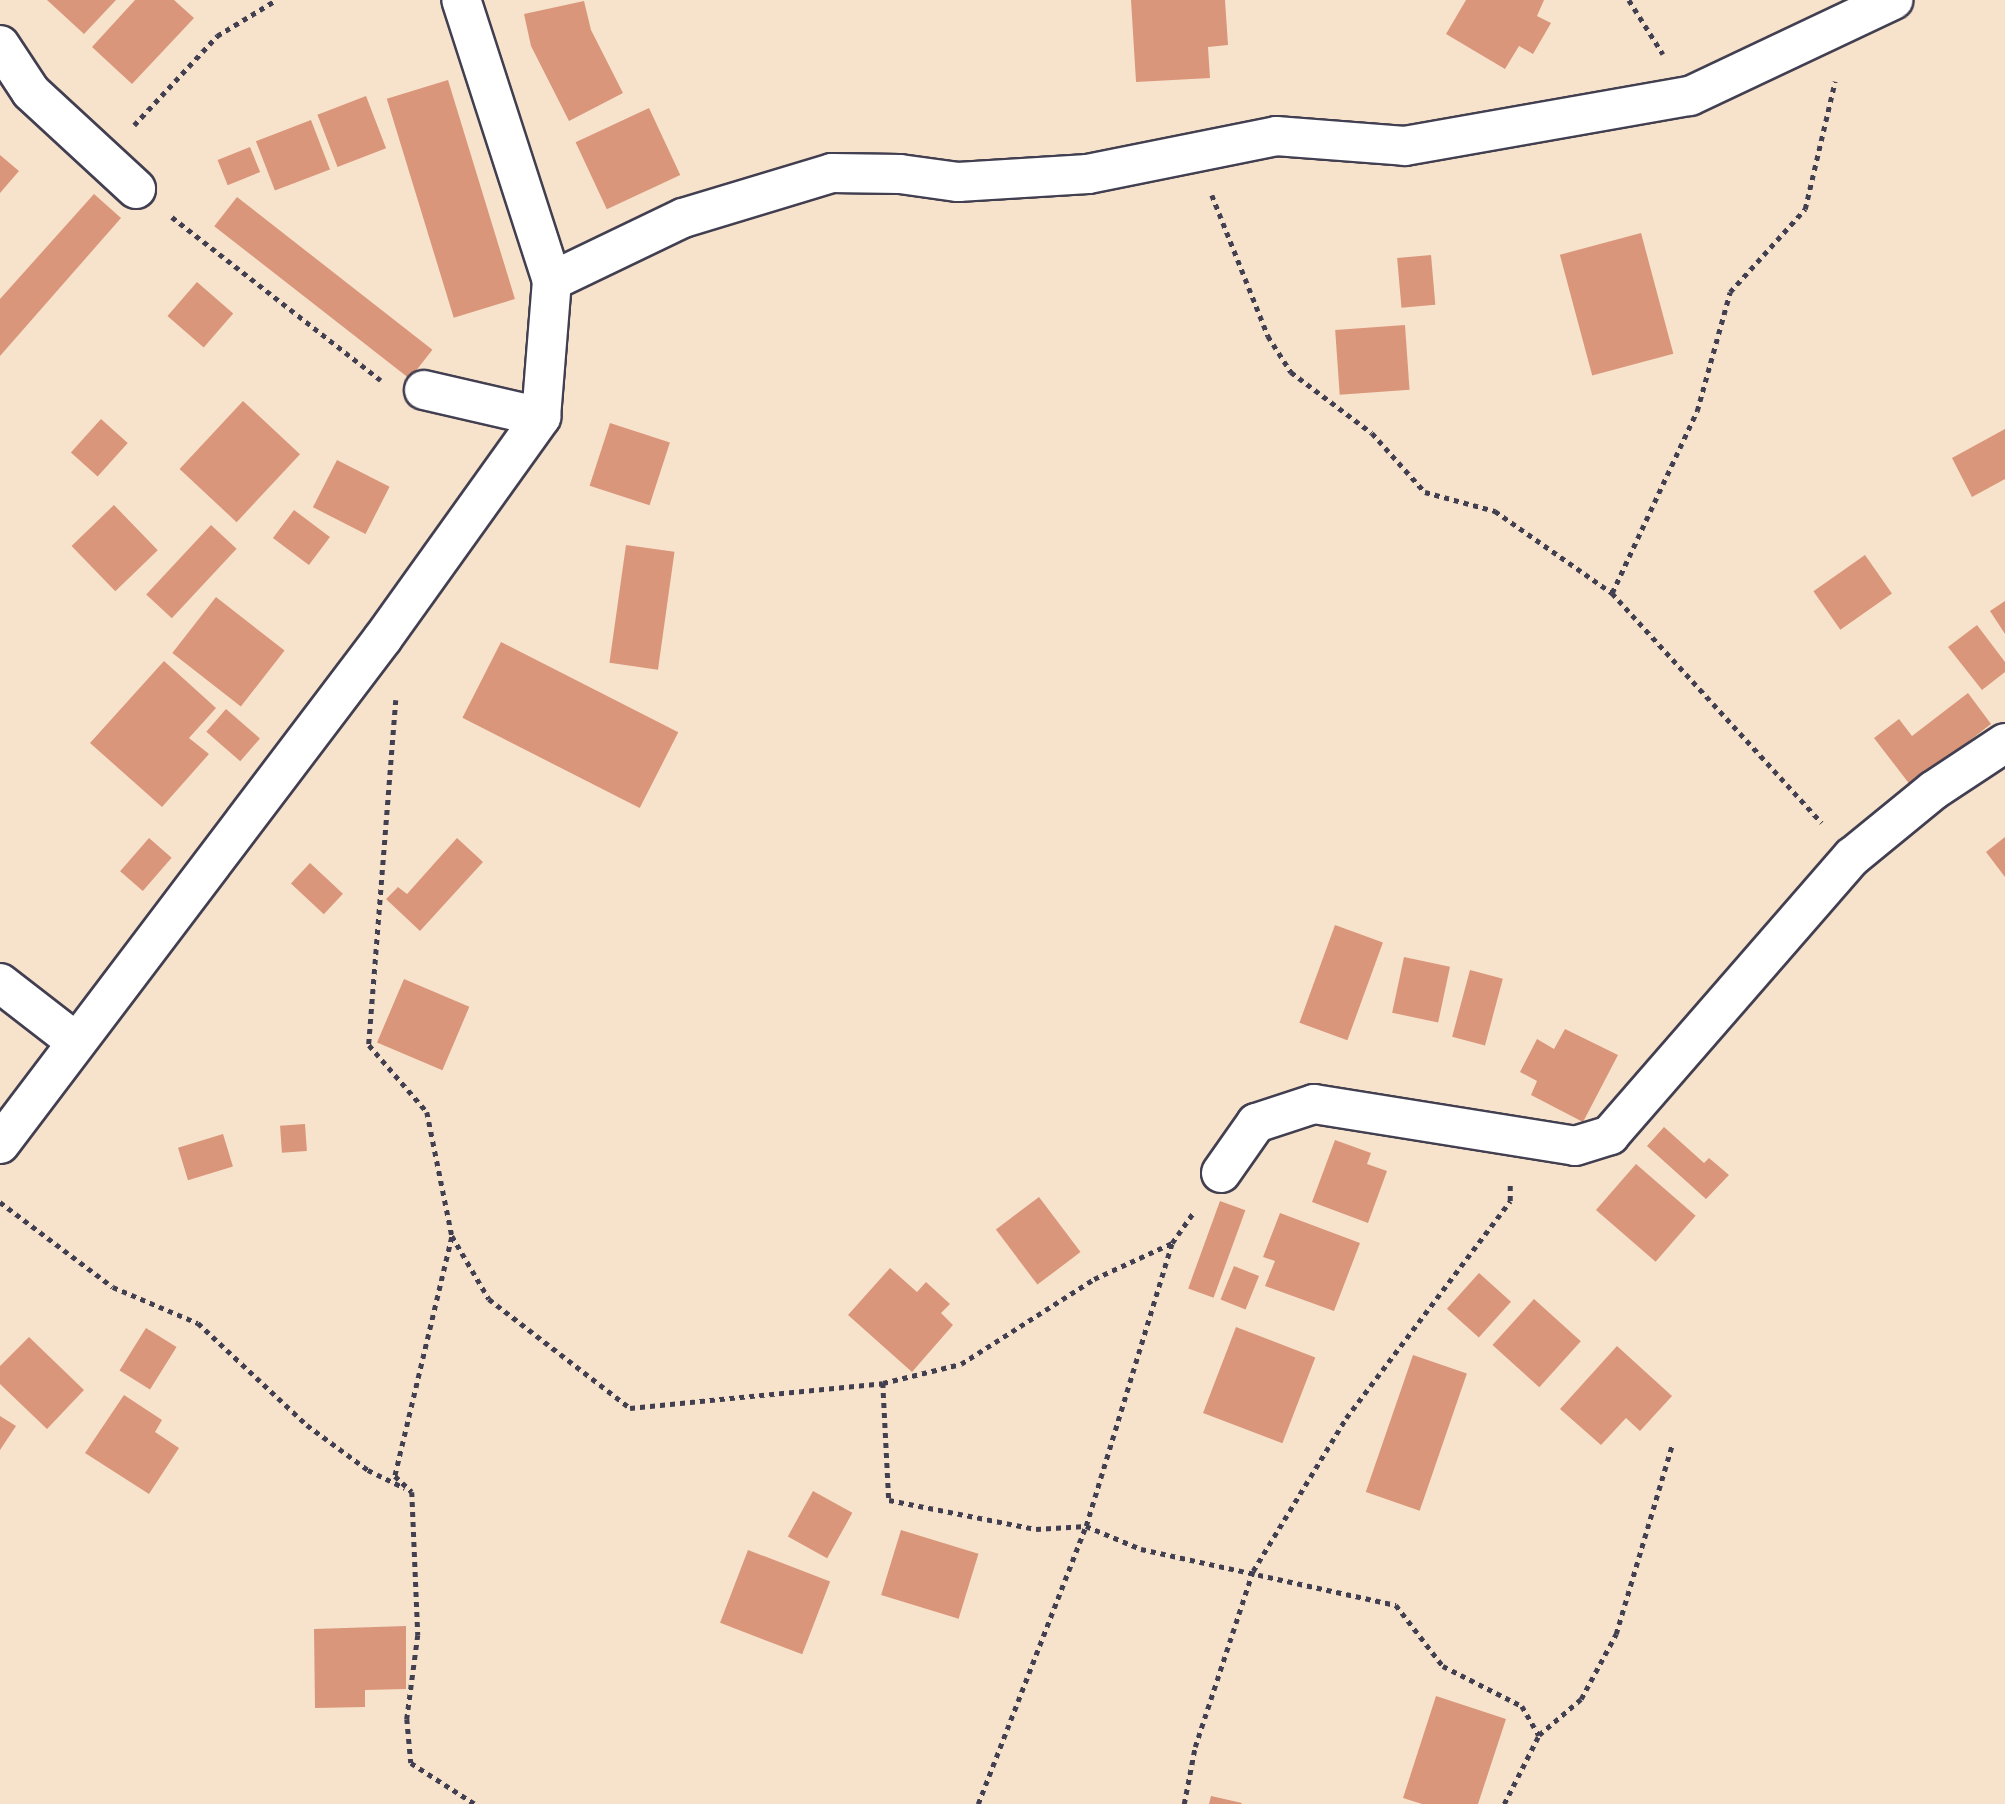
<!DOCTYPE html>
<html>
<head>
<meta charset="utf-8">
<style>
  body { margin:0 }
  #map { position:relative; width:2005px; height:1804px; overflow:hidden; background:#f7e3cb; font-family:Caveat,sans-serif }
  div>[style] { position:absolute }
  .building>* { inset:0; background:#da967b; transform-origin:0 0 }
  .path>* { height:4.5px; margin-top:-2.25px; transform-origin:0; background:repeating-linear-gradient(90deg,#423f51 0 5px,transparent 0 10px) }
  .roads { filter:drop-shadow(2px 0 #423f51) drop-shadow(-2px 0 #423f51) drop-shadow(0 2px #423f51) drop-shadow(0 -2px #423f51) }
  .minor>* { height:38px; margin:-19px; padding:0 19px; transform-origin:19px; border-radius:19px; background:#fff }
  span { translate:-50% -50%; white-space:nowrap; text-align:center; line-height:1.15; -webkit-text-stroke:5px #fcf5e5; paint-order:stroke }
</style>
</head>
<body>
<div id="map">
  <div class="building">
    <div style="clip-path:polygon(47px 0,116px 0,84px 34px)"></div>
    <div style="clip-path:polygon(135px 0,174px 0,194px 18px,132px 84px,92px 47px)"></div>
    <div style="clip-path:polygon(1131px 0,1225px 0,1228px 45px,1208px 47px,1210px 78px,1136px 82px)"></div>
    <div style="clip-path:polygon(1466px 0,1544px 0,1537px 16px,1551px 23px,1533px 54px,1519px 46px,1505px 69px,1446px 34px)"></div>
    <div style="clip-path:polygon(584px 1px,591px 30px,623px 93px,569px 121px,531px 46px,524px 14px)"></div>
    <div style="left:448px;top:80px;width:229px;height:64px;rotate:73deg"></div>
    <div style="left:366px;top:96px;width:56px;height:52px;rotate:69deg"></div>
    <div style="left:649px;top:108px;width:74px;height:81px;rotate:65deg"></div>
    <div style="left:311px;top:120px;width:53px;height:59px;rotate:69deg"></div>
    <div style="left:250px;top:147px;width:27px;height:35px;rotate:68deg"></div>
    <div style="clip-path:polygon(0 155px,19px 171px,0 193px)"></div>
    <div style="clip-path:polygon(94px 194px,121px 218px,0 356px,0 299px)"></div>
    <div style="left:237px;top:197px;width:248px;height:37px;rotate:38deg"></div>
    <div style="left:1641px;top:233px;width:125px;height:84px;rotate:75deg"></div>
    <div style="left:1431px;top:255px;width:50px;height:34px;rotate:85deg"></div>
    <div style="left:197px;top:282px;width:48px;height:45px;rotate:41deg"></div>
    <div style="left:1405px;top:325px;width:65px;height:70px;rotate:86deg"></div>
    <div style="left:243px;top:401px;width:78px;height:93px;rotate:43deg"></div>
    <div style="left:101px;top:419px;width:36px;height:45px;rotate:42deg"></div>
    <div style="left:610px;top:423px;width:63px;height:66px;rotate:18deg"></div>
    <div style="clip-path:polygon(2005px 429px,2005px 479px,1972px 497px,1952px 458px)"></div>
    <div style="left:337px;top:460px;width:59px;height:53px;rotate:27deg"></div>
    <div style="left:114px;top:505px;width:63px;height:59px;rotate:46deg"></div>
    <div style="left:294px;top:510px;width:45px;height:35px;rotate:37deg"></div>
    <div style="left:211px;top:525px;width:35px;height:95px;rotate:43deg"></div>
    <div style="left:626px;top:545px;width:49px;height:119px;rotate:8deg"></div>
    <div style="left:1865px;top:555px;width:47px;height:63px;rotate:55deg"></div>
    <div style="left:216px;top:597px;width:87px;height:71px;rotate:38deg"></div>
    <div style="clip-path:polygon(2005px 601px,2005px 634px,1990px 611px)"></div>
    <div style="clip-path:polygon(1977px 625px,2005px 662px,2005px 672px,1982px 690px,1948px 647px)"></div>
    <div style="left:501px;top:642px;width:199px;height:85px;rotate:27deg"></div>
    <div style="clip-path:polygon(164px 661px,216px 708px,189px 738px,209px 754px,162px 807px,90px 743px)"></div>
    <div style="clip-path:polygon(1968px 693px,1991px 724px,1911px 786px,1874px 738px,1899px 719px,1912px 736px)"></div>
    <div style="left:226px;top:709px;width:45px;height:30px;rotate:41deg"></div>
    <div style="clip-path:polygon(2005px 837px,2005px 877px,1986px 852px)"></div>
    <div style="left:149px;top:838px;width:30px;height:44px;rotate:41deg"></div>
    <div style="clip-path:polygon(457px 838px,483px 862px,420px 931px,386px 899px,398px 887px,407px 894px)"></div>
    <div style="left:310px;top:863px;width:45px;height:28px;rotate:43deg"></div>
    <div style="left:1335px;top:925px;width:51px;height:104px;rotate:20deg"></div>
    <div style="left:1404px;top:957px;width:47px;height:57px;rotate:12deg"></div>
    <div style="left:1470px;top:970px;width:34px;height:69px;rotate:15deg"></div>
    <div style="left:404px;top:979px;width:71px;height:69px;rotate:23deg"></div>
    <div style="clip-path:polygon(1565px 1029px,1618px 1055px,1583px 1122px,1531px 1095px,1537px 1081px,1520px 1072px,1537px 1039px,1554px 1049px)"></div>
    <div style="left:305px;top:1124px;width:27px;height:25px;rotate:86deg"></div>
    <div style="clip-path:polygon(1664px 1127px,1704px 1163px,1709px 1158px,1729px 1175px,1706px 1199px,1647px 1146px)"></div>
    <div style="left:223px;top:1134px;width:34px;height:47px;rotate:73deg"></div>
    <div style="clip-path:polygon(1335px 1140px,1371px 1153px,1367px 1164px,1387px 1171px,1368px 1223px,1312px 1202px)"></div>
    <div style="left:1636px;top:1164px;width:79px;height:61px;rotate:41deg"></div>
    <div style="left:1039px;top:1197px;width:69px;height:54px;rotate:53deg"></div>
    <div style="left:1220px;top:1201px;width:27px;height:93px;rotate:20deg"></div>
    <div style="clip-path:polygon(1280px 1213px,1360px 1243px,1334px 1311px,1265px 1286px,1275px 1261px,1263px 1257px)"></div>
    <div style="left:1234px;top:1266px;width:27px;height:36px;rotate:22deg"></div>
    <div style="clip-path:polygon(890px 1268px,917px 1292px,926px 1282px,950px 1304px,941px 1313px,953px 1325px,912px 1372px,848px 1315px)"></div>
    <div style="left:1479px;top:1273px;width:43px;height:48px;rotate:42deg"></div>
    <div style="left:1534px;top:1299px;width:63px;height:62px;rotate:42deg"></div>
    <div style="left:1236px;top:1327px;width:85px;height:92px;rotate:21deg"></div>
    <div style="left:146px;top:1328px;width:36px;height:50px;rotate:32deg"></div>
    <div style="clip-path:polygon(29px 1337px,84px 1390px,47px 1429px,0 1384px,0 1366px)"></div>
    <div style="clip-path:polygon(1617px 1346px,1672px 1396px,1640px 1431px,1626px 1418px,1601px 1445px,1560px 1409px)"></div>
    <div style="left:1413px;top:1355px;width:57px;height:145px;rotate:19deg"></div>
    <div style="clip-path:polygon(124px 1395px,162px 1420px,155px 1432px,179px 1448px,149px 1494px,85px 1453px)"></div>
    <div style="clip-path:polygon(0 1416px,16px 1426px,0 1450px)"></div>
    <div style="left:813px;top:1491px;width:45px;height:52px;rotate:29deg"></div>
    <div style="left:901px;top:1530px;width:81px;height:68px;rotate:17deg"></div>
    <div style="left:748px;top:1550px;width:88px;height:78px;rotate:21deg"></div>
    <div style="clip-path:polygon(406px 1626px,406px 1689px,365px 1690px,365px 1707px,315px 1708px,314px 1629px)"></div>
    <div style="clip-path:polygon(1436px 1696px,1506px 1719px,1478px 1804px,1422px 1804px,1403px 1798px)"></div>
    <div style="clip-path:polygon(1211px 1796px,1242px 1803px,1241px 1804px,1209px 1804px)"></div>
  </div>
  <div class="path">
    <div style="left:1629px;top:0;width:64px;rotate:57.8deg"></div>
    <div style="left:134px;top:125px;width:122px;rotate:-47deg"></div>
    <div style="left:217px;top:36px;width:69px;rotate:-31.4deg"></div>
    <div style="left:1212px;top:195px;width:152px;rotate:68.3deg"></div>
    <div style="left:1268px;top:336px;width:43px;rotate:57.4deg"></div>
    <div style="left:1291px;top:372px;width:101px;rotate:37deg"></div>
    <div style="left:1372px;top:433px;width:79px;rotate:48.1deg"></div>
    <div style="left:1425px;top:492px;width:73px;rotate:15.2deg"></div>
    <div style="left:1495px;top:511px;width:143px;rotate:35deg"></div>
    <div style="left:1612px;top:593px;width:311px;rotate:47.6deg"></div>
    <div style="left:172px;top:217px;width:265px;rotate:38deg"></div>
    <div style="left:1612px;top:593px;width:201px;rotate:-65deg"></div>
    <div style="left:1697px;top:411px;width:123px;rotate:-74.5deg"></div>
    <div style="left:1730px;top:292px;width:112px;rotate:-47.9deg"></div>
    <div style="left:1805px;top:209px;width:131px;rotate:-76.8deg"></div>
    <div style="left:396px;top:700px;width:346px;rotate:94.5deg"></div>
    <div style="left:369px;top:1045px;width:89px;rotate:49.1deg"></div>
    <div style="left:427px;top:1112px;width:126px;rotate:78.6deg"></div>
    <div style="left:452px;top:1236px;width:73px;rotate:59.6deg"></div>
    <div style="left:489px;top:1299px;width:178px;rotate:37.7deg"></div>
    <div style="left:630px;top:1408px;width:254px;rotate:-5.6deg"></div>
    <div style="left:883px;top:1383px;width:80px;rotate:-13.7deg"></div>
    <div style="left:961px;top:1364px;width:158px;rotate:-32.6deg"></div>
    <div style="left:1094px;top:1279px;width:86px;rotate:-24.8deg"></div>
    <div style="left:0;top:1202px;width:141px;rotate:37deg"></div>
    <div style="left:113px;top:1287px;width:92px;rotate:23deg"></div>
    <div style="left:198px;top:1323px;width:149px;rotate:43.1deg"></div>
    <div style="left:307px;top:1425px;width:76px;rotate:36.4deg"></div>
    <div style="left:368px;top:1470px;width:41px;rotate:25.9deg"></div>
    <div style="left:452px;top:1237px;width:246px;rotate:103.4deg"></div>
    <div style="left:395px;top:1476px;width:23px;rotate:43deg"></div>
    <div style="left:412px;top:1492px;width:143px;rotate:87.6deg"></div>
    <div style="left:418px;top:1635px;width:85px;rotate:97.5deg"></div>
    <div style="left:407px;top:1719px;width:44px;rotate:84.8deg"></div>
    <div style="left:411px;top:1763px;width:76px;rotate:32.6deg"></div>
    <div style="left:883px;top:1383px;width:117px;rotate:87.1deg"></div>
    <div style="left:889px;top:1500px;width:150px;rotate:11.2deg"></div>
    <div style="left:1036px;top:1529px;width:50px;rotate:-3.4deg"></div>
    <div style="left:1086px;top:1526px;width:60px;rotate:22.7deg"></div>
    <div style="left:1141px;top:1549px;width:261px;rotate:12.4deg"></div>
    <div style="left:1396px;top:1605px;width:77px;rotate:52.4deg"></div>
    <div style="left:1443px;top:1666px;width:89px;rotate:26.9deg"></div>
    <div style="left:1522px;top:1706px;width:34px;rotate:60deg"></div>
    <div style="left:978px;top:1804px;width:298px;rotate:-68.8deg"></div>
    <div style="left:1086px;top:1526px;width:296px;rotate:-73.1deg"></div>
    <div style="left:1172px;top:1243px;width:39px;rotate:-55deg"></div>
    <div style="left:1184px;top:1804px;width:58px;rotate:-79.1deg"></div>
    <div style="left:1195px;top:1747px;width:185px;rotate:-71.8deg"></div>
    <div style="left:1253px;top:1571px;width:179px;rotate:-58.7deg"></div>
    <div style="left:1346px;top:1418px;width:272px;rotate:-52.9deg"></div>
    <div style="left:1510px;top:1201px;width:19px;rotate:-90deg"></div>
    <div style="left:1504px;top:1804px;width:77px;rotate:-63.1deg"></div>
    <div style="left:1539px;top:1735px;width:55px;rotate:-40.6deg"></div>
    <div style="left:1581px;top:1699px;width:74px;rotate:-61.7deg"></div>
    <div style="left:1616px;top:1634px;width:197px;rotate:-73.5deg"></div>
  </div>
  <div class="roads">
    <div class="minor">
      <div style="left:0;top:45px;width:56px;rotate:56.6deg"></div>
      <div style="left:31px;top:92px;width:143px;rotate:42.7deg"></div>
      <div style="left:552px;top:281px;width:145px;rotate:-25.7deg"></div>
      <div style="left:683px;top:218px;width:156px;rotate:-16.8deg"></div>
      <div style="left:832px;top:173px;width:68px;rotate:0.8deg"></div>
      <div style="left:900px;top:174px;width:59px;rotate:7.9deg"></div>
      <div style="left:958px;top:182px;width:130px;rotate:-3.5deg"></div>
      <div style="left:1088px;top:174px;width:192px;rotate:-11.4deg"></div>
      <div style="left:1276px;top:136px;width:129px;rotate:4.4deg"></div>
      <div style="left:1405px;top:146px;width:289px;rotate:-10deg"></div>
      <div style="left:1690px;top:96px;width:225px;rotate:-25.3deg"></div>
      <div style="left:424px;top:390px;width:120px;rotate:13deg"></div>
      <div style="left:0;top:983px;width:96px;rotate:37.8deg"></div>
      <div style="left:0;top:1144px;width:635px;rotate:-52.88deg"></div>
      <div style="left:383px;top:638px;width:272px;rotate:-54.4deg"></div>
      <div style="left:541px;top:417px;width:136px;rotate:-85.4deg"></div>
      <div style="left:552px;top:281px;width:295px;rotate:-107.9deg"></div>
      <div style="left:1221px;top:1173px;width:61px;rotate:-55deg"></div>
      <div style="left:1256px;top:1123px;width:61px;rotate:-18.1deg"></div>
      <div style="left:1314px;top:1104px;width:264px;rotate:9.1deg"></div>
      <div style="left:1575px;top:1146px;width:37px;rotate:-17deg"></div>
      <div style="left:1610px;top:1135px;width:369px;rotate:-49deg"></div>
      <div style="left:1852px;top:857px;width:106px;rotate:-39.3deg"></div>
      <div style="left:1934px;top:790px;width:85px;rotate:-33.5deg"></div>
    </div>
  </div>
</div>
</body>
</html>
